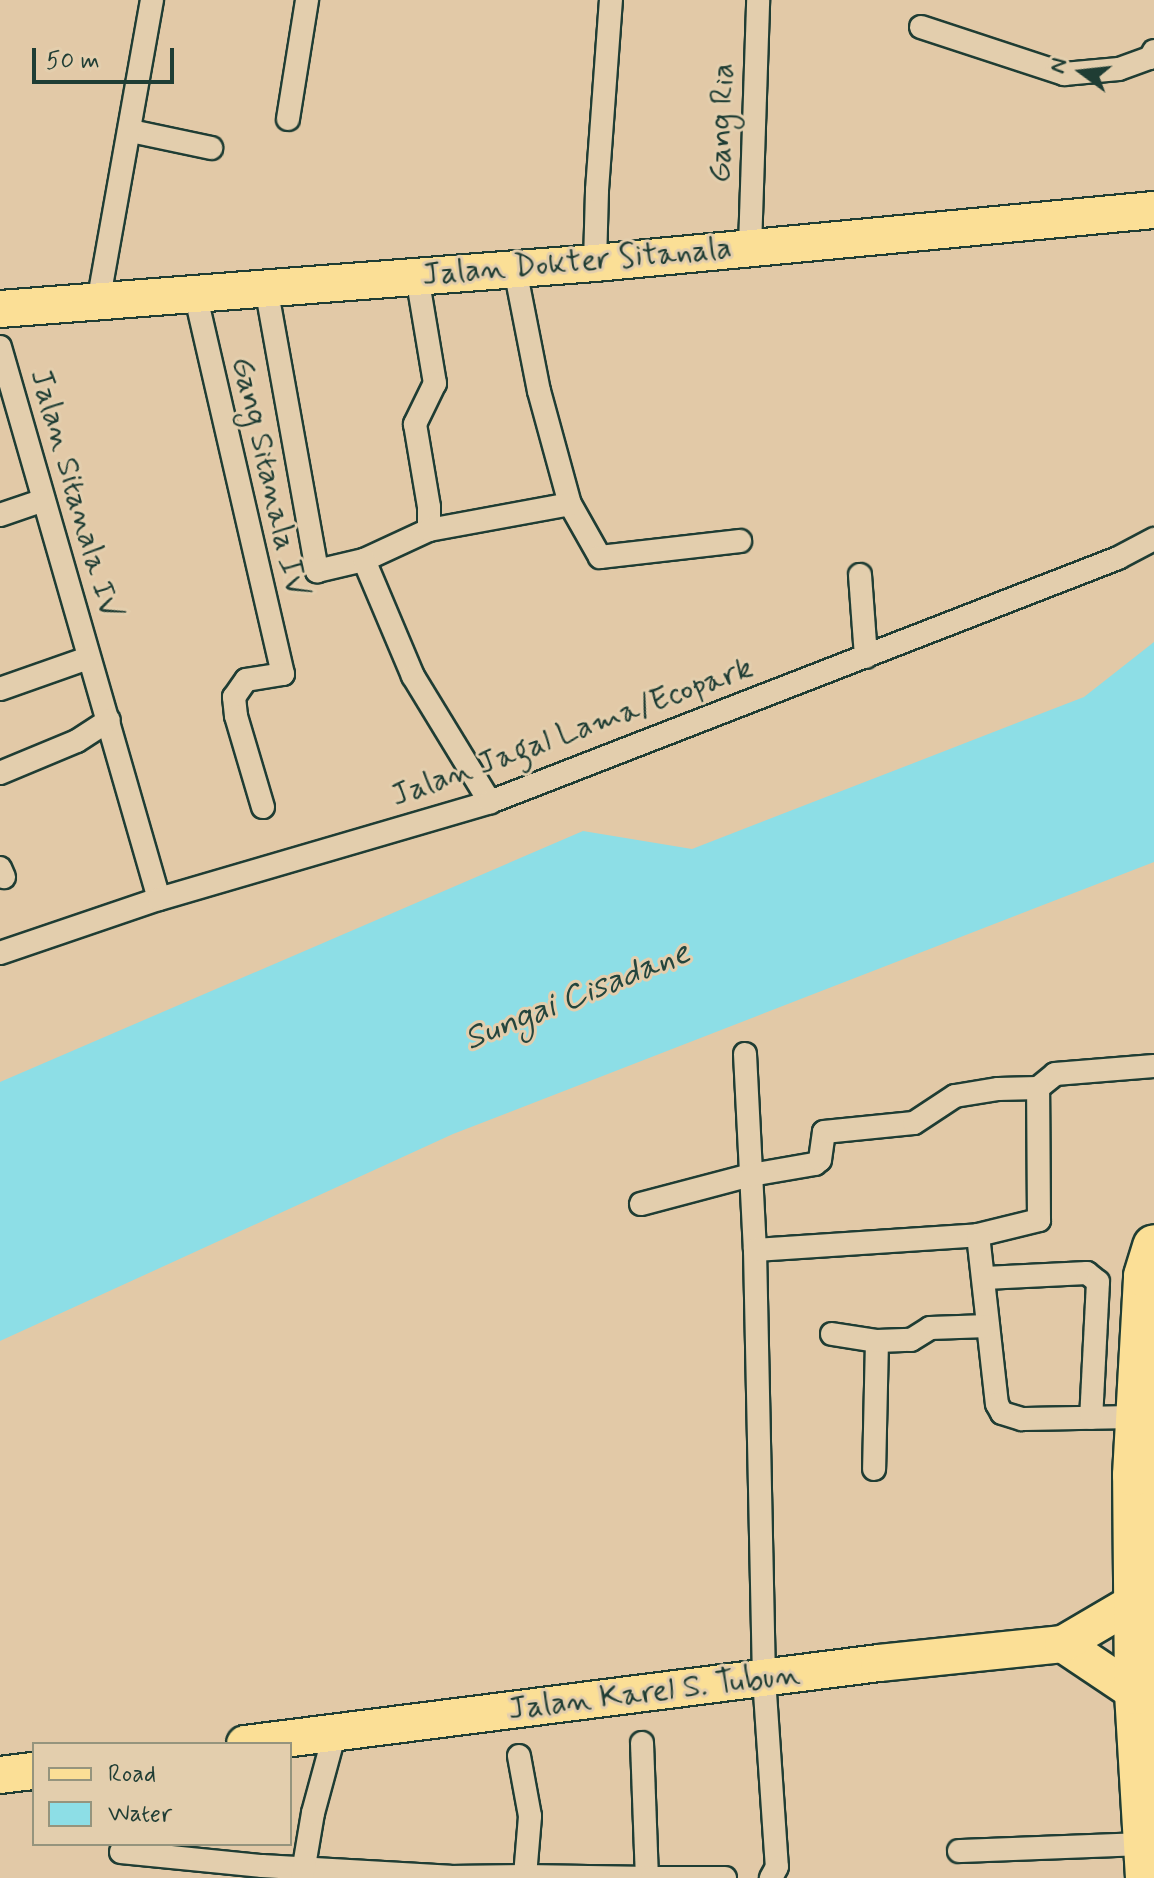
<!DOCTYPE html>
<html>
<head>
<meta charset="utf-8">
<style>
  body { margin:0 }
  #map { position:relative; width:1154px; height:1878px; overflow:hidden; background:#e2c9a7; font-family:Mynerve,sans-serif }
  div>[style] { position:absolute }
  .water>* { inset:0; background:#8ddee6 }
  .roads { filter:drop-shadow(2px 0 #1f3d34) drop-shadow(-2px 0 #1f3d34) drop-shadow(0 2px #1f3d34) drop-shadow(0 -2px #1f3d34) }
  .street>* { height:22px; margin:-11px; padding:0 11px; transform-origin:11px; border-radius:11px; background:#e3cead }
  .primary>* { height:36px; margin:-18px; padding:0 18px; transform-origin:18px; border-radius:18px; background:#fbdf96 }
  .highway>* { height:42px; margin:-21px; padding:0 21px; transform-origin:21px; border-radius:21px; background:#fbdf96 }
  span { translate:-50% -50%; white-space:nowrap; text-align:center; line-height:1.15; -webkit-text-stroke:6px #e3cead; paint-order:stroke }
  .street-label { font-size:32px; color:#1f3d34 }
  .water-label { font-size:34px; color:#24453d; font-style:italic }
  .legend { position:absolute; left:32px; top:1742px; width:260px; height:104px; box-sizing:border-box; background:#e3cead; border:2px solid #95947d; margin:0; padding:10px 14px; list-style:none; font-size:24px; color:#1f3d34 }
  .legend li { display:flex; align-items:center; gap:16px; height:40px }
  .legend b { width:40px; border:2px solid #95947d }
  .north { position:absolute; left:1042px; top:32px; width:80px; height:80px; -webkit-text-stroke:6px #e3cead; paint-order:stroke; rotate:285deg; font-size:22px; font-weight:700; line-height:32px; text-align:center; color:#1f3d34 }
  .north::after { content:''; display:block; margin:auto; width:28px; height:36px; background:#1f3d34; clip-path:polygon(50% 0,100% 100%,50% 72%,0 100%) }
  .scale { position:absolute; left:32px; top:48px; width:142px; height:36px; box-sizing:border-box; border:4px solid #1f3d34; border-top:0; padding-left:10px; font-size:24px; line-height:28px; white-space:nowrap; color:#1f3d34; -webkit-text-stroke:6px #e3cead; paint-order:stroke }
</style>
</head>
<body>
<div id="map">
  <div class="water">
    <div style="clip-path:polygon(1154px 642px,1154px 862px,453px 1134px,0 1341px,0 1082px,583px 831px,692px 849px,1084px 697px)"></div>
  </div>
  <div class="roads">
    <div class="street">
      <div style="left:921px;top:27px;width:151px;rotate:18.2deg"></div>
      <div style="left:1064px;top:74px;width:55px;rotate:-5.2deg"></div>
      <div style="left:1119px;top:69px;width:33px;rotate:-20deg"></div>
      <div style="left:1150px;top:58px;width:8px;rotate:-60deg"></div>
      <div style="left:288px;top:119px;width:121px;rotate:-80.9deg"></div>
      <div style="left:131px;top:131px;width:82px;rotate:12deg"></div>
      <div style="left:750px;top:247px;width:247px;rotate:-88.1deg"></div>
      <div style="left:595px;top:263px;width:73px;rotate:-88.4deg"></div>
      <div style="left:597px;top:190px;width:191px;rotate:-85.8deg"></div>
      <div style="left:515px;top:269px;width:124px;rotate:78.9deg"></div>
      <div style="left:539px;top:391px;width:117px;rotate:74.7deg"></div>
      <div style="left:570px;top:504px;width:61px;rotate:60.5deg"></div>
      <div style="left:600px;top:557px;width:141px;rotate:-6.5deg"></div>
      <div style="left:417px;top:276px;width:109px;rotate:80.5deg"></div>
      <div style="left:435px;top:383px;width:46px;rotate:116deg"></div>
      <div style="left:415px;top:424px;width:84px;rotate:80.4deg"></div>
      <div style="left:429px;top:507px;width:23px;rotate:90deg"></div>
      <div style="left:266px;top:287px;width:289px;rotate:79.8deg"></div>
      <div style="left:317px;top:571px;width:48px;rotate:-13.2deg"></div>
      <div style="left:364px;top:560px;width:72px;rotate:-24.8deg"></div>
      <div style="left:429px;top:530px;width:143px;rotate:-10.4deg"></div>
      <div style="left:195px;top:293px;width:391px;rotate:77deg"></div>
      <div style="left:283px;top:674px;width:37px;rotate:171deg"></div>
      <div style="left:246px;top:680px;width:21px;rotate:125deg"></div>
      <div style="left:234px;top:697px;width:19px;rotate:84deg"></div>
      <div style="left:236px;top:716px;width:95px;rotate:73.5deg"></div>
      <div style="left:98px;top:303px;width:308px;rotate:-79.9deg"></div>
      <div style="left:0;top:347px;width:574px;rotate:73.93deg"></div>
      <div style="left:0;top:515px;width:46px;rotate:-18.8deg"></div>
      <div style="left:364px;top:560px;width:126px;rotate:67.1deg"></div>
      <div style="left:413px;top:676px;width:148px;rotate:58.6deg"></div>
      <div style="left:860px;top:575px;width:82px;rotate:85.8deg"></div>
      <div style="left:0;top:689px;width:93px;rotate:-19.4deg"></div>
      <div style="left:0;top:773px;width:83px;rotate:-22.6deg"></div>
      <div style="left:77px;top:741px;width:38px;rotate:-33deg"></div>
      <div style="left:0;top:868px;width:10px;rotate:66deg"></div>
      <div style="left:0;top:953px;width:168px;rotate:-18.8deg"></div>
      <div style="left:159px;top:899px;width:345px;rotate:-16.3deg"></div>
      <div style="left:490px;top:802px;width:674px;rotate:-21.23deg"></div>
      <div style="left:1118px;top:558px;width:41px;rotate:-27.8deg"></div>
      <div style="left:745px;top:1054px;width:196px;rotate:87.1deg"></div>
      <div style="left:755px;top:1250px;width:428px;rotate:88.8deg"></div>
      <div style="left:764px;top:1678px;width:189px;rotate:86.1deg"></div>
      <div style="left:777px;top:1867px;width:13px;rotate:119deg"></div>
      <div style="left:641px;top:1204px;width:114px;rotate:-14.8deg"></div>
      <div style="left:751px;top:1175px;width:65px;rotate:-9.8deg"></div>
      <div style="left:815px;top:1164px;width:6px;rotate:-39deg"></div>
      <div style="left:820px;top:1160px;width:28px;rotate:-82deg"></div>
      <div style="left:824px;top:1132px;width:90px;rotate:-5.7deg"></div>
      <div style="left:914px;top:1123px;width:49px;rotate:-33.4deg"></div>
      <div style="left:955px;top:1096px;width:44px;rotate:-9.2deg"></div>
      <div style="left:998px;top:1089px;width:40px;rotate:-1.4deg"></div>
      <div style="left:1038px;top:1088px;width:22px;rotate:-39deg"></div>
      <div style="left:1055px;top:1074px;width:99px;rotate:-4.6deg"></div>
      <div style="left:978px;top:1235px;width:63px;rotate:-13.8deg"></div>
      <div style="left:1039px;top:1220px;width:132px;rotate:-90.4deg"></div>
      <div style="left:755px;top:1250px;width:224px;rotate:-3.8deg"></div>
      <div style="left:978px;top:1235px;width:170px;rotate:83.6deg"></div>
      <div style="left:997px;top:1404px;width:10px;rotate:61deg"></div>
      <div style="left:1002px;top:1413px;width:21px;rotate:17deg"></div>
      <div style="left:1022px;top:1419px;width:114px;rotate:-1deg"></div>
      <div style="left:985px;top:1278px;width:102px;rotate:-2.8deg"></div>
      <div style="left:1087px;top:1273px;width:14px;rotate:39deg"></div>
      <div style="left:1098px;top:1282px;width:136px;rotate:92.9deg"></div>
      <div style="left:832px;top:1334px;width:46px;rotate:8.8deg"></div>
      <div style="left:877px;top:1341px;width:128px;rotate:91.3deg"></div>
      <div style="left:877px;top:1341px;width:34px;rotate:-2deg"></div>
      <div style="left:911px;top:1340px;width:22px;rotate:-32deg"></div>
      <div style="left:930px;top:1328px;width:58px;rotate:-2deg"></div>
      <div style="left:642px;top:1743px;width:135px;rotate:87.9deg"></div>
      <div style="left:959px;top:1851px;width:186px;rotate:-2.2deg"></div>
      <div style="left:121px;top:1852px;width:142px;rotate:5.7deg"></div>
      <div style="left:262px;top:1866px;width:188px;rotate:3.3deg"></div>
      <div style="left:450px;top:1877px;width:75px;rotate:-0.8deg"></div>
      <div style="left:525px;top:1876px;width:60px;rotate:-85.2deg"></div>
      <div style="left:530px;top:1816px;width:61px;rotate:-100.4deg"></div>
      <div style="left:525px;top:1876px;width:127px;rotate:0.9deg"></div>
      <div style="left:302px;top:1878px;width:66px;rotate:-80.4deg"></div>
      <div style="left:313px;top:1813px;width:84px;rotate:-74.8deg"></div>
      <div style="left:652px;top:1878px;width:73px"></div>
    </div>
    <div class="primary">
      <div style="left:0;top:309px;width:597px;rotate:-4.42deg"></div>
      <div style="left:595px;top:263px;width:562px;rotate:-5.42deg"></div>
      <div style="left:1063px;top:1644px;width:88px;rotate:33.9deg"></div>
      <div style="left:245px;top:1744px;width:639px;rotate:-7.28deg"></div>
      <div style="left:879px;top:1663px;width:185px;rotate:-5.9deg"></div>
      <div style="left:1063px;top:1644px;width:81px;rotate:-30.4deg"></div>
      <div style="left:0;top:1775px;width:34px;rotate:-7deg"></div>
    </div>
    <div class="highway">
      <div style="left:1147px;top:1878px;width:185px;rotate:-93.4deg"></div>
      <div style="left:1136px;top:1693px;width:218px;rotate:-90.5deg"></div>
      <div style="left:1134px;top:1475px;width:199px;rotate:-86.8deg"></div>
      <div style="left:1145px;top:1276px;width:31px;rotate:-73deg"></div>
    </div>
  </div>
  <div class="street-label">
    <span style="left:722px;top:123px;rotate:-88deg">Gang Ria</span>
    <span style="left:577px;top:262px;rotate:-5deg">Jalan Dokter Sitanala</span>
    <span style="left:269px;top:477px;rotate:77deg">Gang Sitanala IV</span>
    <span style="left:75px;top:494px;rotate:74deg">Jalan Sitanala IV</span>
    <span style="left:572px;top:732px;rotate:-20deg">Jalan Jagal Lama/Ecopark</span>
    <span style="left:654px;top:1692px;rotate:-7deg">Jalan Karel S. Tubun</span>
  </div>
  <div class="water-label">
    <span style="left:577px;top:996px;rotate:-22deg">Sungai Cisadane</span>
  </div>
  <ul class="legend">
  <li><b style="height:10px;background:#fbdf96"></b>Road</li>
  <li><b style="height:22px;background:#8ddee6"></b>Water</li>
  </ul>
  <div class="north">N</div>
  <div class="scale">50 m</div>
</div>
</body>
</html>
